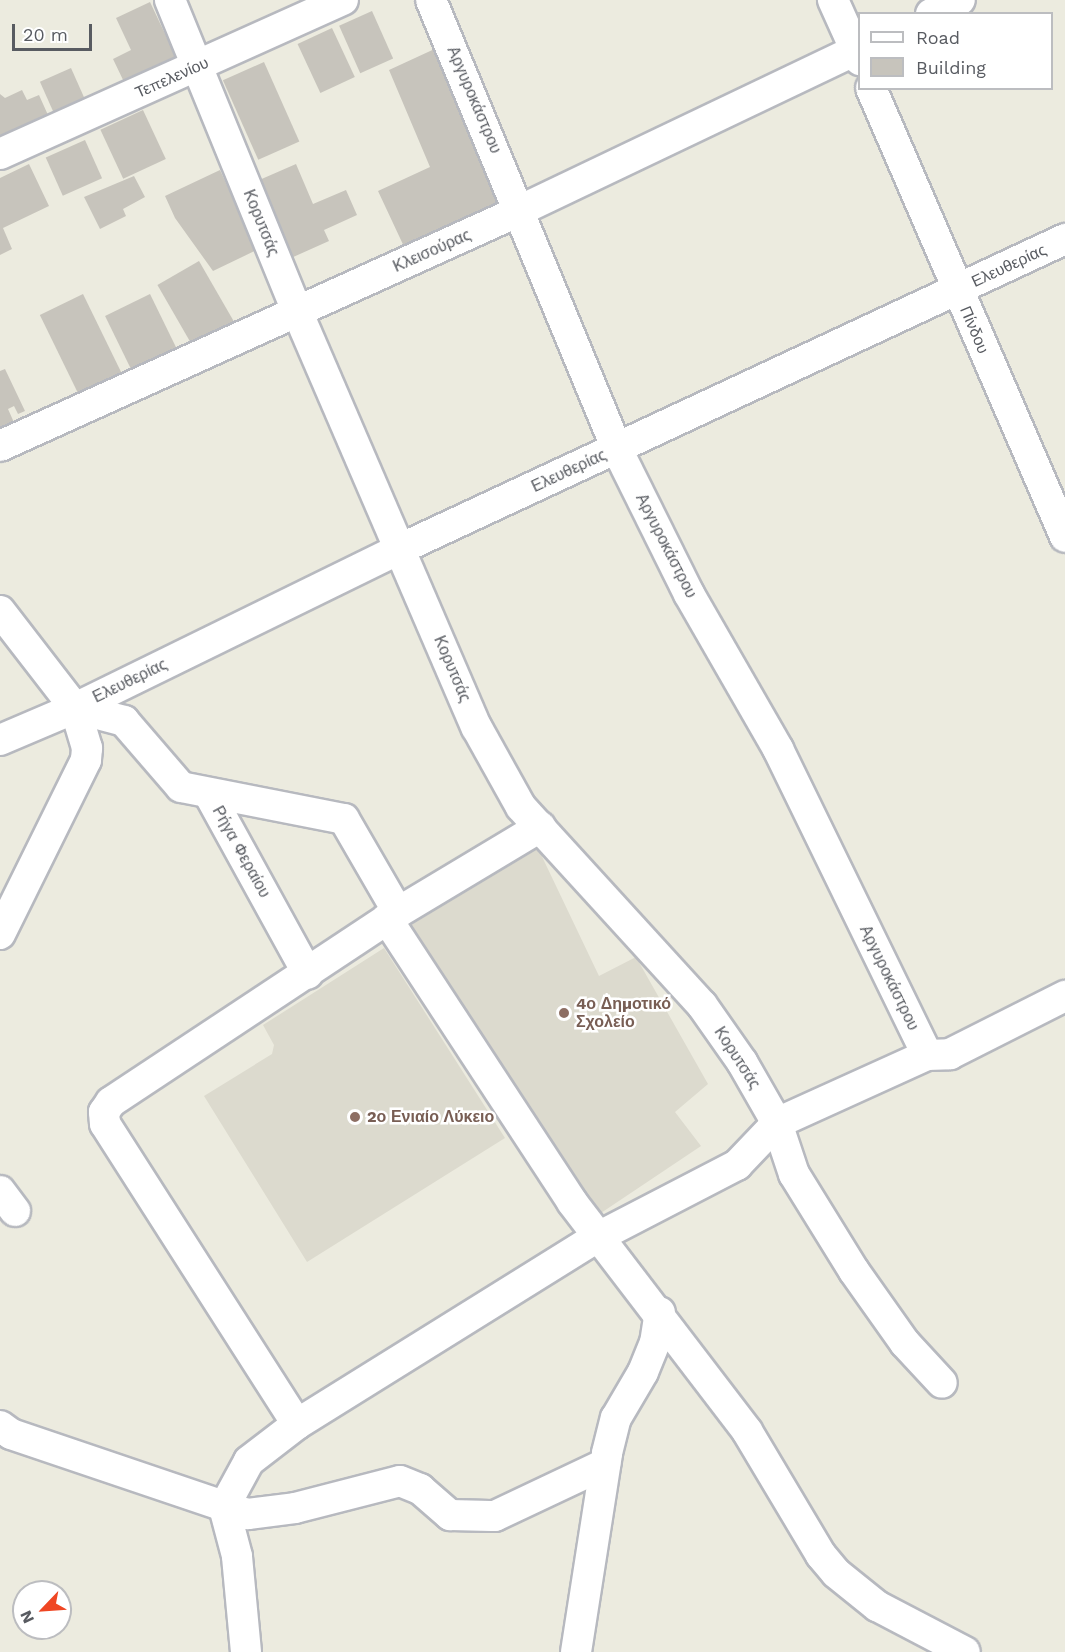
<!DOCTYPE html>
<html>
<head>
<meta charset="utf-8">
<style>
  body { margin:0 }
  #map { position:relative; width:1065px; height:1652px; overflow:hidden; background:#ecebdf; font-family:"Work Sans",sans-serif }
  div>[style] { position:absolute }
  .education>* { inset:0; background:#dcdace }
  .building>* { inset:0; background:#c7c4bc; transform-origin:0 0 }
  .roads { filter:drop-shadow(2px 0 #b7b9bf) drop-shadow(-2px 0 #b7b9bf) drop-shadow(0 2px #b7b9bf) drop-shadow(0 -2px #b7b9bf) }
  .minor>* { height:30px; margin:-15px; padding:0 15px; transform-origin:15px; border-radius:15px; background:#fff }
  .dots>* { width:16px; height:16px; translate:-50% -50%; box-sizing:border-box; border:3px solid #fff; border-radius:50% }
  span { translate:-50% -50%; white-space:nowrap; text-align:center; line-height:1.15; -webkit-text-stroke:5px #fff; paint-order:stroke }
  .street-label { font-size:16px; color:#585b61 }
  .education-label { font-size:16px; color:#785e54; font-weight:700 }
  .left { translate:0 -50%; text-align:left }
  .legend { position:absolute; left:858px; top:12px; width:195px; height:78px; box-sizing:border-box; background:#fff; border:2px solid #bcbdc0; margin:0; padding:8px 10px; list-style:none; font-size:18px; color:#585b61 }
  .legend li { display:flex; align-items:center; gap:12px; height:30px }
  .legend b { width:30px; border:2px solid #bcbdc0 }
  .north { position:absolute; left:12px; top:1580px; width:60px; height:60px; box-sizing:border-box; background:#fff; border:2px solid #bcbdc0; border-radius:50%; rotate:245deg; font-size:16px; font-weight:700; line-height:24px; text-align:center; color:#585b61 }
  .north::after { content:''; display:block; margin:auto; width:21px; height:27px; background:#ef4623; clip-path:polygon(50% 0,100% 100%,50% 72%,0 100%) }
  .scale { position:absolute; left:12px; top:24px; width:80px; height:27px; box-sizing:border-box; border:3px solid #585b61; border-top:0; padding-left:8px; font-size:18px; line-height:21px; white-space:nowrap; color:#585b61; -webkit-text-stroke:4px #fff; paint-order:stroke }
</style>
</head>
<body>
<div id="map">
  <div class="education">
    <div style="clip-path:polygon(536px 844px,599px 976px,636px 957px,708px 1084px,675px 1112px,701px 1146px,592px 1219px,481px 1049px,409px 921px)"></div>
    <div style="clip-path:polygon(384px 948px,505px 1138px,307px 1262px,204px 1096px,272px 1054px,274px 1045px,263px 1025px)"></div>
  </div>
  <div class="building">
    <div style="clip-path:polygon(150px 2px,177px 59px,125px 84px,113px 59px,131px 50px,116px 18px)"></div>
    <div style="left:372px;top:11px;width:52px;height:36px;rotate:66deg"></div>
    <div style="left:332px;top:28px;width:54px;height:38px;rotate:65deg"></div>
    <div style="clip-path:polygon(441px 46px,513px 205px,407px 253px,378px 191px,430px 167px,389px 70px)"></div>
    <div style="left:264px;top:62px;width:87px;height:45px;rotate:66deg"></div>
    <div style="left:71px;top:68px;width:44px;height:34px;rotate:66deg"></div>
    <div style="clip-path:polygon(22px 90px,27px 100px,39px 95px,52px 124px,0 148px,0 94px,5px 98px)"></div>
    <div style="left:143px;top:110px;width:54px;height:47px;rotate:65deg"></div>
    <div style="left:85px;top:140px;width:42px;height:43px;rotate:66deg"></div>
    <div style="clip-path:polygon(29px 164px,49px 206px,3px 228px,12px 249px,0 255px,0 178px)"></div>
    <div style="clip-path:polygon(296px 164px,313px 204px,346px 190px,357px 215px,324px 230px,329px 241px,291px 258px,257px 181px)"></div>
    <div style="clip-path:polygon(220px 170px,237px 207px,245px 204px,265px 246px,213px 271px,175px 218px,165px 196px)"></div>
    <div style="clip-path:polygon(134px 176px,145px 197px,123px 209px,126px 216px,100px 229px,84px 197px)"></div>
    <div style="left:199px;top:261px;width:81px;height:48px;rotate:60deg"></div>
    <div style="left:83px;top:294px;width:91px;height:48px;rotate:64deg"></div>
    <div style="left:150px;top:294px;width:68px;height:50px;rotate:64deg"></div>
    <div style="clip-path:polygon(5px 369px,25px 411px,18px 414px,14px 406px,8px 409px,16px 427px,0 434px,0 371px)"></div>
  </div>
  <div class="roads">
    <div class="minor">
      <div style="left:170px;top:0;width:336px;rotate:67.8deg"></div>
      <div style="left:297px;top:311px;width:454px;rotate:66.7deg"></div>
      <div style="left:477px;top:728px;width:90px;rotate:60.9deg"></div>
      <div style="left:521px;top:807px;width:268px;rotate:47.6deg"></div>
      <div style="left:702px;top:1005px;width:70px;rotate:54.9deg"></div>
      <div style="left:742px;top:1062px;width:70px;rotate:60.2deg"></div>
      <div style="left:777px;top:1123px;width:165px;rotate:-24.4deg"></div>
      <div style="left:431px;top:0;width:486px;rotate:67.5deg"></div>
      <div style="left:617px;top:449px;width:162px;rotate:63.6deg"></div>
      <div style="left:689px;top:594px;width:179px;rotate:60.1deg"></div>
      <div style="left:778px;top:749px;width:340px;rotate:64deg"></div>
      <div style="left:927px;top:1055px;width:23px;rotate:-2deg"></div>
      <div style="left:950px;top:1054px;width:129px;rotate:-26.8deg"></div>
      <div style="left:833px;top:0;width:66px;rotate:65.8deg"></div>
      <div style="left:931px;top:14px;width:32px;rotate:-26deg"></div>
      <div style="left:871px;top:88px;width:489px;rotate:66.6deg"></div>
      <div style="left:0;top:154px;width:376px;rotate:-24.2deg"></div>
      <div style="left:0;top:446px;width:555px;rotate:-24.35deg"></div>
      <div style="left:506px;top:217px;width:392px;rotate:-25.5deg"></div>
      <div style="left:0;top:611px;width:123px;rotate:52.3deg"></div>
      <div style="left:75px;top:708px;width:51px;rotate:14.9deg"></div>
      <div style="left:124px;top:721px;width:87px;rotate:49.2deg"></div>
      <div style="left:181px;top:787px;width:166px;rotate:11.1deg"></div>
      <div style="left:344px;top:819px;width:108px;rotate:59.9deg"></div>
      <div style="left:75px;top:708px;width:362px;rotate:-26.1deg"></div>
      <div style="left:400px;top:549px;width:734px;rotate:-24.99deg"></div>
      <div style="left:0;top:740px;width:82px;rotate:-23.1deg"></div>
      <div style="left:75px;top:708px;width:42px;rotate:73.3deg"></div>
      <div style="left:87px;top:748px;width:12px;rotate:95deg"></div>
      <div style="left:86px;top:760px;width:194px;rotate:116.3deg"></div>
      <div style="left:209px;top:794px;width:205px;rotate:61.2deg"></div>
      <div style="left:387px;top:919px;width:338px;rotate:56.8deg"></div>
      <div style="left:572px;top:1202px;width:288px;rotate:52.6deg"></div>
      <div style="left:747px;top:1431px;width:144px;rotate:59.2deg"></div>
      <div style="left:821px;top:1555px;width:23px;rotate:50deg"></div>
      <div style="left:836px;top:1573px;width:53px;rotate:38.8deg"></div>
      <div style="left:877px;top:1606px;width:99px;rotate:27.6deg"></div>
      <div style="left:0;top:1191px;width:25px;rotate:53deg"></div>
      <div style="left:297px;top:1424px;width:356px;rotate:-122.6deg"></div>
      <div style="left:105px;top:1124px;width:12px;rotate:-95deg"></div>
      <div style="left:104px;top:1112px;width:12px;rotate:-55deg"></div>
      <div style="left:111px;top:1102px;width:331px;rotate:-33.5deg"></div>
      <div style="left:387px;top:919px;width:179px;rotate:-31deg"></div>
      <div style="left:0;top:1426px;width:14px;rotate:36deg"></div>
      <div style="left:11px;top:1434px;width:250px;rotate:18.7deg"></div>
      <div style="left:248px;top:1514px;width:47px;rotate:-7.3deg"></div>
      <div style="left:295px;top:1508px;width:108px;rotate:-14.4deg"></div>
      <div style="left:400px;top:1481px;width:22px;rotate:22deg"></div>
      <div style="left:420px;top:1489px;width:40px;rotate:41deg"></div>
      <div style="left:450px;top:1515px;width:45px;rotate:1.3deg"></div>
      <div style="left:495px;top:1516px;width:122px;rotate:-25.3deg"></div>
      <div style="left:246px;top:1652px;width:96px;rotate:-95.4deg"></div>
      <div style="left:237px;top:1556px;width:51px;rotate:-104.9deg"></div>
      <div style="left:224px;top:1507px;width:52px;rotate:-61.5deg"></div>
      <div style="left:249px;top:1461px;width:61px;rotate:-37.6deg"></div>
      <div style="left:297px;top:1424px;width:354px;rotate:-31.9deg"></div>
      <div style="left:598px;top:1237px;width:157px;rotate:-27.4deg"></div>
      <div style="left:737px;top:1165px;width:58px;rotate:-46.4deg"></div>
      <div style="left:777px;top:1123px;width:54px;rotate:71.6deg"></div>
      <div style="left:794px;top:1174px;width:114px;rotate:58.3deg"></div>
      <div style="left:854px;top:1271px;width:88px;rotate:54.7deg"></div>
      <div style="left:905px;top:1343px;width:54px;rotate:47.2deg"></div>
      <div style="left:576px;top:1652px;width:201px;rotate:-81.1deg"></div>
      <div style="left:607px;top:1453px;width:36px;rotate:-76deg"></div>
      <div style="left:616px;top:1418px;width:53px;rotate:-59.6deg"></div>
      <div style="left:643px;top:1372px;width:31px;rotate:-68deg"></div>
      <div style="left:655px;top:1343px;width:31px;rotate:-81deg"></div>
    </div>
  </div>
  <div class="dots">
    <div style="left:564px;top:1013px;background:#8d6e63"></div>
    <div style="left:355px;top:1117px;background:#8d6e63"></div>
  </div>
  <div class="street-label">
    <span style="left:172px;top:78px;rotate:-24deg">Τεπελενίου</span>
    <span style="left:474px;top:100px;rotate:67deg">Αργυροκάστρου</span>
    <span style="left:261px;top:223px;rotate:68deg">Κορυτσάς</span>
    <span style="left:432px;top:251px;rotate:-24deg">Κλεισούρας</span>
    <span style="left:1009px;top:266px;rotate:-25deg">Ελευθερίας</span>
    <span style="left:974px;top:330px;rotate:67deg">Πίνδου</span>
    <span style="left:569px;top:471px;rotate:-25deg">Ελευθερίας</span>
    <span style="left:666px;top:546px;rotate:63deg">Αργυροκάστρου</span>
    <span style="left:452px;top:669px;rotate:67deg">Κορυτσάς</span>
    <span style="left:130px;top:681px;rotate:-26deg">Ελευθερίας</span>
    <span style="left:241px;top:852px;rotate:61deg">Ρήγα Φεραίου</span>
    <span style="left:889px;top:978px;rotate:64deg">Αργυροκάστρου</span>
    <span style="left:737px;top:1058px;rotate:57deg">Κορυτσάς</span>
  </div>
  <div class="education-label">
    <span class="left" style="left:576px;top:1013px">4ο Δημοτικό<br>Σχολείο</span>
    <span class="left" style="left:367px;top:1117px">2ο Ενιαίο Λύκειο</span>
  </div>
  <ul class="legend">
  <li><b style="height:8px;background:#fff"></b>Road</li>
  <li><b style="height:16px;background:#c7c4bc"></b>Building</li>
  </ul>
  <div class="north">N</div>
  <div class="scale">20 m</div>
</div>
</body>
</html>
